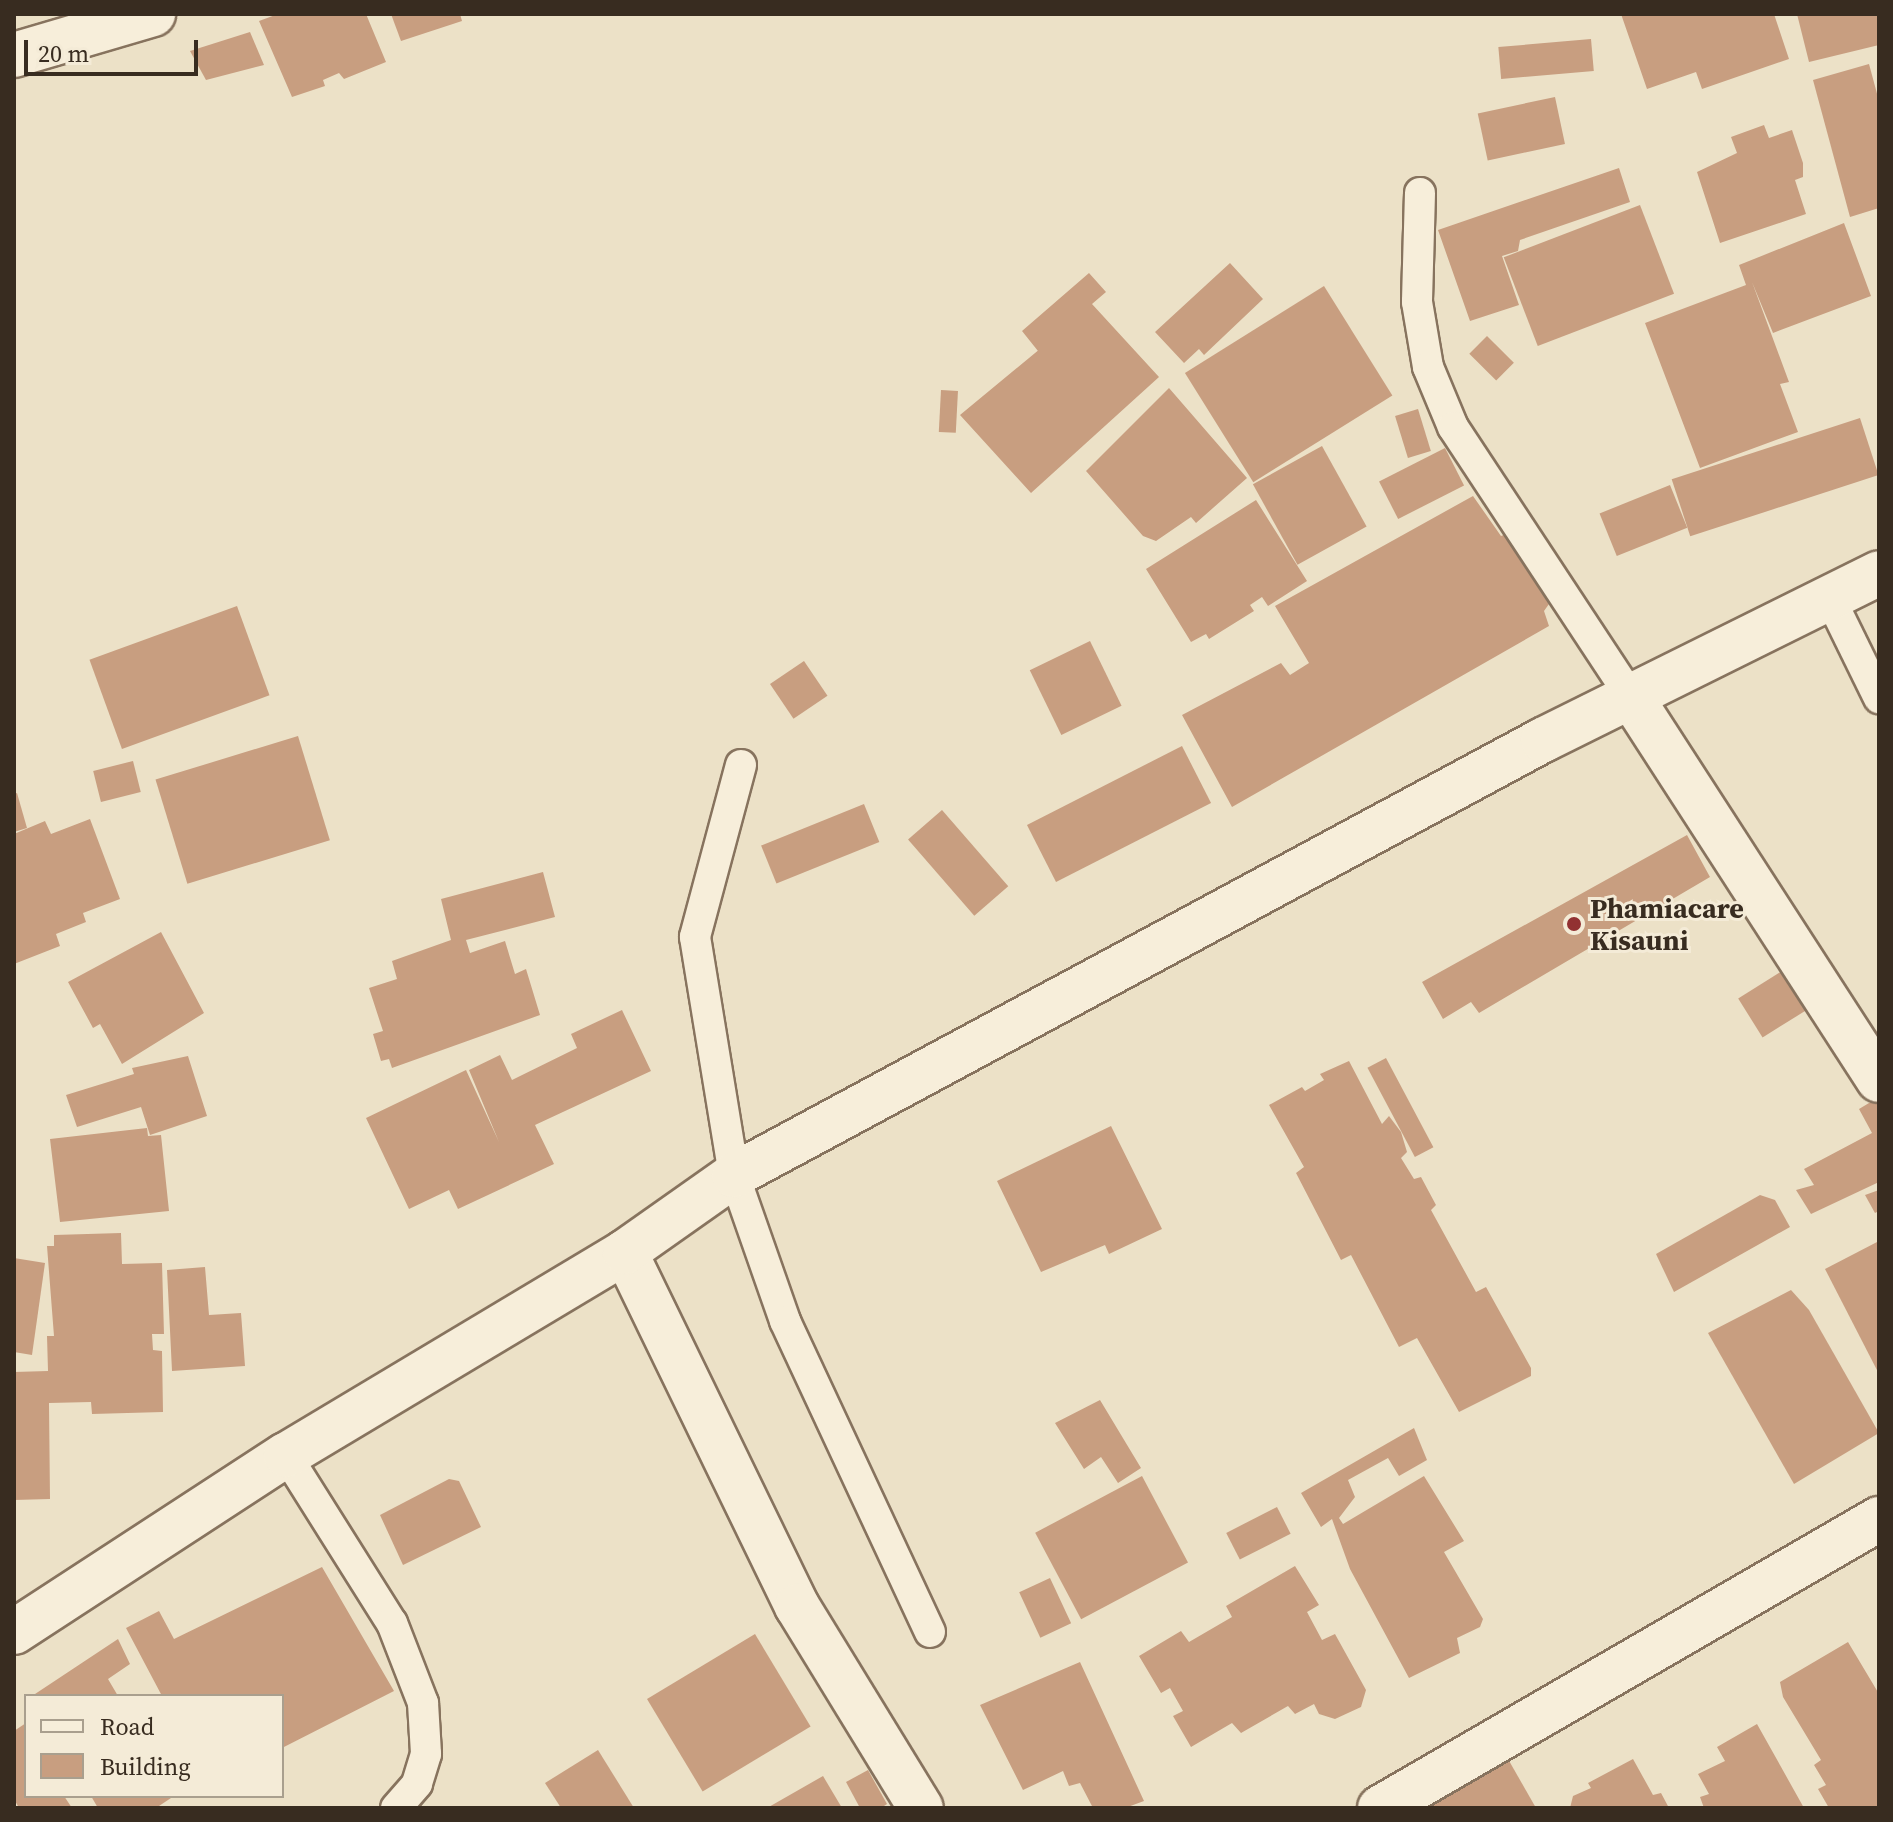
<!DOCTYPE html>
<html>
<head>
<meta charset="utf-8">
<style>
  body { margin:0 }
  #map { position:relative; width:1893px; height:1822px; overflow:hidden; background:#ece1c7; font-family:"Source Serif 4",serif }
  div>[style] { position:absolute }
  .building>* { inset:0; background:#c89e80; transform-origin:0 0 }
  .roads { filter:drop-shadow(2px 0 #87735e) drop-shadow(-2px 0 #87735e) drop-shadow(0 2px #87735e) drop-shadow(0 -2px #87735e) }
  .service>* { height:30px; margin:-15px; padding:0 15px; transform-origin:15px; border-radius:15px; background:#f7eeda }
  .minor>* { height:44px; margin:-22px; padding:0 22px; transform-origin:22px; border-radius:22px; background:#f7eeda }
  .secondary>* { height:44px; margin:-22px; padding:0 22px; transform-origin:22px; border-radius:22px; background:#f7eeda }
  .dots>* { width:22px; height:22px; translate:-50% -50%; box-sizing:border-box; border:4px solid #f4ebd7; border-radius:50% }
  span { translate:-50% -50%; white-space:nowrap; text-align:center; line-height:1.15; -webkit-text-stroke:6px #f4ebd7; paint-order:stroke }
  .poi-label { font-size:28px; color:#382c20; font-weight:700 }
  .left { translate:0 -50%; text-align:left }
  .frame { position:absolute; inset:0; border:16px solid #382c20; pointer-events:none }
  .legend { position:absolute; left:24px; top:1694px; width:260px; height:104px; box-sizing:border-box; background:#f4ebd7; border:2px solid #a99f8e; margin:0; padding:10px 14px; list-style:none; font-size:24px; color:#382c20 }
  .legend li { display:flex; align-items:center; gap:16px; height:40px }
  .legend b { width:40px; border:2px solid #a99f8e }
  .scale { position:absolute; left:24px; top:40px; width:174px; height:36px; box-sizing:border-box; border:4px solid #382c20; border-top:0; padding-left:10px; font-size:24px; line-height:28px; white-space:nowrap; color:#382c20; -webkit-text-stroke:6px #f4ebd7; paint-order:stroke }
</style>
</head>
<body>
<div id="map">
  <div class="building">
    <div style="clip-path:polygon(278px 14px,366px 14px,386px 62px,344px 79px,339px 73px,323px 80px,325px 86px,292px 97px,259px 21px)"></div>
    <div style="clip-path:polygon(391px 14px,460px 14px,462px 21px,401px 41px)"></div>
    <div style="clip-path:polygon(1621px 14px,1774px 14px,1789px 59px,1702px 89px,1696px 72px,1647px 89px)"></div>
    <div style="clip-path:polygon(1797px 14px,1879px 14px,1879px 45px,1809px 62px)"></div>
    <div style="clip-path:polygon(250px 32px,264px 65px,206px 80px,190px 51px)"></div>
    <div style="left:1591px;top:39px;width:32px;height:93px;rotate:85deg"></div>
    <div style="clip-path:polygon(1869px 64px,1879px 101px,1879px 208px,1850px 217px,1813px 80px)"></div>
    <div style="left:1555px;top:97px;width:48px;height:79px;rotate:78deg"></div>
    <div style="clip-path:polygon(1764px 125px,1769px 138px,1792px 130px,1803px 163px,1803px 177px,1795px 180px,1806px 214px,1720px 243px,1697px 172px,1737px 153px,1731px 137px)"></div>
    <div style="clip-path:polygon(1619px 168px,1630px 202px,1520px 240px,1518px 251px,1502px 256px,1519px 305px,1470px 321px,1438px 230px)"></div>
    <div style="left:1640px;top:205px;width:95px;height:146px;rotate:69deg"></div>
    <div style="clip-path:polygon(1844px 223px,1871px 296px,1773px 333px,1752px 282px,1789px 382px,1780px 384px,1798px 432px,1700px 468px,1645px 323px,1746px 285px,1739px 265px)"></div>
    <div style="clip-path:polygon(1230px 263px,1263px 299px,1204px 355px,1199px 349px,1184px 363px,1155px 332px)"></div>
    <div style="clip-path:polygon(1089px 273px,1106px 292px,1092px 304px,1159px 377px,1031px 493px,960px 415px,1081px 315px,1038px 351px,1022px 331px)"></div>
    <div style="left:1324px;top:286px;width:129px;height:164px;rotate:58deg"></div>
    <div style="left:1487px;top:336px;width:38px;height:25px;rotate:45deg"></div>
    <div style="clip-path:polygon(1169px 388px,1247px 478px,1196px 523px,1191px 517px,1156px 541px,1143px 536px,1086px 471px)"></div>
    <div style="left:941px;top:390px;width:17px;height:42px;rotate:3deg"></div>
    <div style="left:1418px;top:409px;width:44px;height:24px;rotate:73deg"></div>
    <div style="left:1860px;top:418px;width:60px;height:198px;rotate:72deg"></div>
    <div style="left:1322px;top:446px;width:92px;height:79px;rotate:61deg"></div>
    <div style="left:1445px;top:448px;width:42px;height:74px;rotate:63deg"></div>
    <div style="left:1670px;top:485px;width:46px;height:76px;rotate:68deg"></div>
    <div style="clip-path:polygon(1473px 496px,1501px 536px,1509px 533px,1549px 604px,1544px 611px,1549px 626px,1232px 807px,1182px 715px,1281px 663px,1290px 675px,1309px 663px,1275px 606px)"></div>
    <div style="clip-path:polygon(1256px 500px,1307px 581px,1268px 606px,1262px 597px,1250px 605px,1254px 611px,1209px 639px,1206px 634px,1191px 642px,1146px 569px)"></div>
    <div style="left:237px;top:606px;width:95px;height:157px;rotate:70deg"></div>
    <div style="left:1090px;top:641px;width:72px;height:67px;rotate:64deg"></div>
    <div style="left:804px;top:661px;width:42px;height:41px;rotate:56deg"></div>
    <div style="left:298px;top:736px;width:109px;height:149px;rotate:73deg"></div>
    <div style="left:1182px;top:746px;width:64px;height:174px;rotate:63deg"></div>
    <div style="left:133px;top:761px;width:32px;height:41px;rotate:76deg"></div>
    <div style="clip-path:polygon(17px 793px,27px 828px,14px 832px,14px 794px)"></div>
    <div style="left:864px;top:804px;width:41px;height:111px;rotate:68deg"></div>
    <div style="left:942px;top:810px;width:101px;height:45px;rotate:49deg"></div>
    <div style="clip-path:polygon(90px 819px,120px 899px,83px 913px,86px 922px,56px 934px,60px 946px,14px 964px,14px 834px,45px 821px,51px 834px)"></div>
    <div style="clip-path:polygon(1687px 835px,1710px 877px,1479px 1013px,1471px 1002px,1443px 1019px,1422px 982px)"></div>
    <div style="clip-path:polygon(543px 872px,555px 917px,466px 940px,470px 953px,505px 941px,515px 974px,526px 969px,540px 1015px,392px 1068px,389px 1059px,381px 1061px,373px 1034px,383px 1031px,369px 988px,397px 979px,392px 961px,451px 940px,441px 899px)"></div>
    <div style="clip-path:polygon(161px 932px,204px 1013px,122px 1064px,100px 1024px,93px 1028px,68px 982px)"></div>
    <div style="left:1795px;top:963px;width:46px;height:67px;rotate:58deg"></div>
    <div style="clip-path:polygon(622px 1010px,651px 1071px,535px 1125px,554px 1164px,458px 1209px,449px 1190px,409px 1209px,366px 1118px,466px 1070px,499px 1142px,469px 1070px,500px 1055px,512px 1080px,577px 1048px,571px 1034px)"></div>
    <div style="clip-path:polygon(188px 1056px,207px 1116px,150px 1135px,141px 1107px,77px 1127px,66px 1095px,134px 1074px,132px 1068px)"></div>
    <div style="left:1386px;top:1058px;width:101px;height:21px;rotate:62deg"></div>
    <div style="clip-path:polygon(1349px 1061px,1382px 1124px,1389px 1116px,1401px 1132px,1407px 1152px,1401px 1158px,1414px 1179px,1421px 1177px,1436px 1205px,1431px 1210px,1476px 1292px,1486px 1287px,1531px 1368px,1531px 1376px,1459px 1412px,1417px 1338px,1399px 1347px,1351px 1255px,1341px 1260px,1296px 1173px,1304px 1167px,1269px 1105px,1302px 1087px,1305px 1091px,1324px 1080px,1320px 1074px)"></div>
    <div style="clip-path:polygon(1879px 1097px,1879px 1182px,1811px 1214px,1796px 1190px,1814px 1185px,1804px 1169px,1872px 1133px,1859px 1109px)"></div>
    <div style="clip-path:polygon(1111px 1126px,1162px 1229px,1109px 1254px,1105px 1245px,1041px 1272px,997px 1181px)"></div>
    <div style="clip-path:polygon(147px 1128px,148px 1136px,161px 1135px,169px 1211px,60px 1222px,50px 1139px)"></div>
    <div style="clip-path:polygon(1879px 1190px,1879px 1211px,1875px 1213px,1865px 1195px)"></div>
    <div style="clip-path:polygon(1760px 1195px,1775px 1200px,1790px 1227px,1674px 1292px,1656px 1254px)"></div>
    <div style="clip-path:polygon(121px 1233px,122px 1264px,162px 1263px,164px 1334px,152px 1334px,153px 1350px,162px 1351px,163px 1412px,92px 1414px,91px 1402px,49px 1403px,50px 1499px,14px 1500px,14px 1372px,48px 1371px,47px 1336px,54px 1336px,47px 1246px,54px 1246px,54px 1235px)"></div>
    <div style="clip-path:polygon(1879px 1241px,1879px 1374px,1825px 1269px)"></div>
    <div style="clip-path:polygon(14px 1258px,45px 1263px,32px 1355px,14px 1352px)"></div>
    <div style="clip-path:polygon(205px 1267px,209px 1315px,241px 1313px,245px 1366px,172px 1371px,167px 1270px)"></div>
    <div style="clip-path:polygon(1791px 1290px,1809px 1310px,1879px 1433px,1794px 1484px,1708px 1333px)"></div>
    <div style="clip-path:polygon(1100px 1400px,1141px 1468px,1118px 1483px,1101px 1457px,1084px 1469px,1055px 1423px)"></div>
    <div style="clip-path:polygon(1414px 1428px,1427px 1460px,1399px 1476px,1388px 1458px,1348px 1480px,1355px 1497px,1339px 1518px,1343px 1524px,1424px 1476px,1464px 1541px,1444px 1552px,1483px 1619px,1480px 1627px,1457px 1638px,1460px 1653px,1409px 1678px,1350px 1569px,1332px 1519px,1321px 1527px,1301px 1493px)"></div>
    <div style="left:1142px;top:1476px;width:98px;height:121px;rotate:62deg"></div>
    <div style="clip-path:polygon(449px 1479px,459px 1481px,481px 1527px,403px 1565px,380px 1515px)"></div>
    <div style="left:1277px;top:1507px;width:30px;height:57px;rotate:63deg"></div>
    <div style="clip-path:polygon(1295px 1566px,1319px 1605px,1307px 1612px,1322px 1640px,1335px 1634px,1366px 1690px,1361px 1707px,1335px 1719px,1319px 1714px,1314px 1704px,1295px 1714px,1288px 1706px,1241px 1733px,1232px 1723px,1191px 1747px,1173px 1716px,1183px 1711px,1170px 1688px,1161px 1693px,1139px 1656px,1181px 1631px,1189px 1642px,1232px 1617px,1226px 1606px)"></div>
    <div style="clip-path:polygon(322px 1567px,394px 1691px,282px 1748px,282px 1696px,162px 1696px,126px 1628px,159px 1611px,174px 1639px)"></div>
    <div style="left:1050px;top:1578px;width:50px;height:34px;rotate:65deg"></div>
    <div style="left:755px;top:1634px;width:108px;height:126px;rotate:59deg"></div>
    <div style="clip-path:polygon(118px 1639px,130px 1664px,108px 1679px,118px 1696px,32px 1696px)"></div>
    <div style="clip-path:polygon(1848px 1642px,1879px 1694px,1879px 1808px,1829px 1808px,1818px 1789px,1826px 1785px,1814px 1765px,1821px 1760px,1783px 1697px,1780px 1682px)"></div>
    <div style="clip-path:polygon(1080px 1662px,1144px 1801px,1125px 1808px,1093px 1808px,1080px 1783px,1069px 1786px,1063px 1771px,1023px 1790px,980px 1705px)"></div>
    <div style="clip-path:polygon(26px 1723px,26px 1796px,64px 1796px,72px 1808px,19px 1808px,14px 1799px,14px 1731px)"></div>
    <div style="clip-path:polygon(1757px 1724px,1804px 1808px,1704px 1808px,1700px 1797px,1709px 1794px,1698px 1774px,1725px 1761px,1717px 1747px)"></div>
    <div style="clip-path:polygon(598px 1750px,634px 1808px,561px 1808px,545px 1783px)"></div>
    <div style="clip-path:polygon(1508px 1759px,1536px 1808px,1416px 1808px)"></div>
    <div style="clip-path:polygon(1633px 1759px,1653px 1795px,1661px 1793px,1669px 1808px,1570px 1808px,1573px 1796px,1591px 1788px,1588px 1783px)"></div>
    <div style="clip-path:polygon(868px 1770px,887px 1804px,881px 1808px,860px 1808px,846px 1782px)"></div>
    <div style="clip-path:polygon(823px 1776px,842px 1808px,767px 1808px)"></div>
    <div style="clip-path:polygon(91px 1796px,174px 1796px,156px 1808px,98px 1808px)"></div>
  </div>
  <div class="roads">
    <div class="service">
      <div style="left:1420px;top:193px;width:109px;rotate:91.6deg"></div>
      <div style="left:1417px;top:302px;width:66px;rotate:80.4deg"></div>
      <div style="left:1428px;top:367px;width:65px;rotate:67.4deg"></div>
      <div style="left:1453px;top:427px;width:323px;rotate:56.6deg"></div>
      <div style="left:1829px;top:596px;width:114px;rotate:63.9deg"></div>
      <div style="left:741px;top:765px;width:178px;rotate:105deg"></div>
      <div style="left:695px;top:937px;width:241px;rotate:80.7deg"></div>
      <div style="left:734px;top:1175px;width:155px;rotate:70.7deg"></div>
      <div style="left:785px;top:1321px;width:343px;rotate:65deg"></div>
      <div style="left:286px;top:1455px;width:199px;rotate:57.8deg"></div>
      <div style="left:392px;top:1623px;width:86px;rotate:68.8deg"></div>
      <div style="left:423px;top:1703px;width:51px;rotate:86.6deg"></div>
      <div style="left:426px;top:1754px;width:31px;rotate:107deg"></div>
      <div style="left:417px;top:1784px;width:32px;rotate:131deg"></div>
    </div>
    <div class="minor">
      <div style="left:14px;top:55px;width:145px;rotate:-16.4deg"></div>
      <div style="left:1631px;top:697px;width:456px;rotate:57.1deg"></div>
      <div style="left:625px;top:1252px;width:394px;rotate:64.1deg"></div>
      <div style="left:797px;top:1606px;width:237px;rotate:58.5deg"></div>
      <div style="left:1380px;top:1808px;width:577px;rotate:-30.08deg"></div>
    </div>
    <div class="secondary">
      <div style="left:14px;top:1632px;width:325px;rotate:-33.1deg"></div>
      <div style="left:286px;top:1455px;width:395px;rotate:-30.9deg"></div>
      <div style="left:625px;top:1252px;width:133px;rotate:-35.2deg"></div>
      <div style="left:734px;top:1175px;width:919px;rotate:-28.27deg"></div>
      <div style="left:1543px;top:740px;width:375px;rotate:-26.4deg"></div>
    </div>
  </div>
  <div class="dots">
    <div style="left:1574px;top:924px;background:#923132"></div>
  </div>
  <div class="poi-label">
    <span class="left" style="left:1590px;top:924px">Phamiacare<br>Kisauni</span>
  </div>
  <div class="frame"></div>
  <ul class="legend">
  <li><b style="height:10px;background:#f7eeda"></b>Road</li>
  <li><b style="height:22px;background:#c89e80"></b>Building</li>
  </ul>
  <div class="scale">20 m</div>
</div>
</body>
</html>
